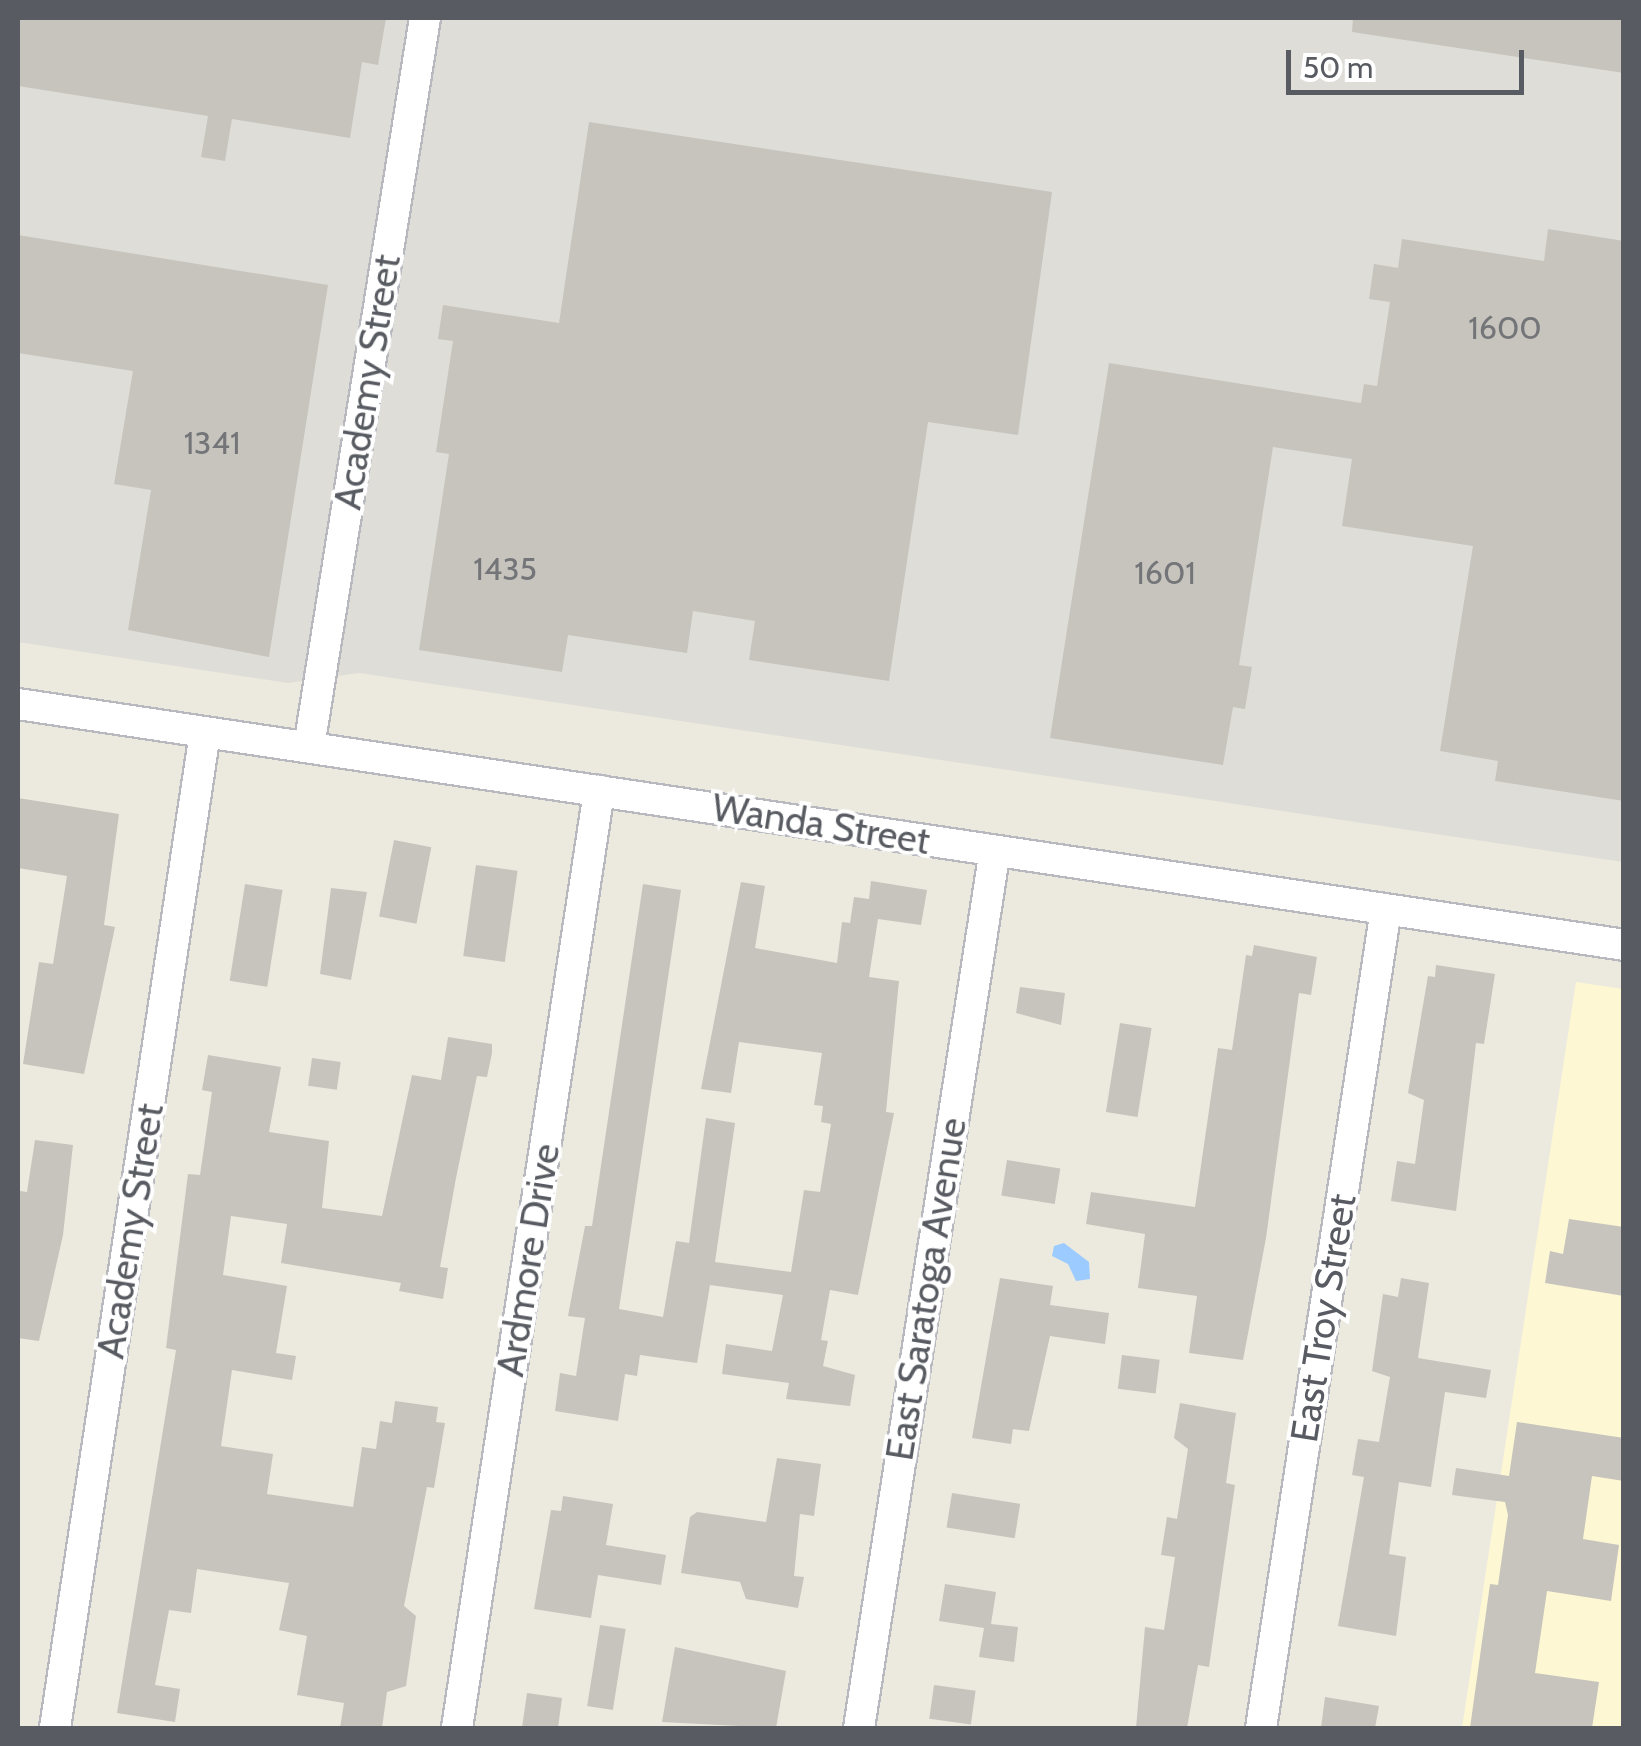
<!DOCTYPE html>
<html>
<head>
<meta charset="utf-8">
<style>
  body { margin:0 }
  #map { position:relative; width:1641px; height:1746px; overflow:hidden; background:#eceadf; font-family:Cabin,sans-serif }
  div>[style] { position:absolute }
  .commercial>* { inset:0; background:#fdf7d3 }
  .industrial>* { inset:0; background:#dfddd7 }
  .water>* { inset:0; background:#9ccbff }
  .building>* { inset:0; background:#c6c4bd; transform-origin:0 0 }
  .roads { filter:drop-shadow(2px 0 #b7b9bf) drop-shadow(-2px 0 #b7b9bf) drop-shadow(0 2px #b7b9bf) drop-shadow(0 -2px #b7b9bf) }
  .street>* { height:30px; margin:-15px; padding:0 15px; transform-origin:15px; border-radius:15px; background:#fff }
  span { translate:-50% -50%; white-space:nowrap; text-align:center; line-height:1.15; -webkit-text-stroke:8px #fff; paint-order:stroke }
  .number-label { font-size:32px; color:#747578 }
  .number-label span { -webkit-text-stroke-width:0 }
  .street-label { font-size:38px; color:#585b61 }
  .frame { position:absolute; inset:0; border:20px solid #585b61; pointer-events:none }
  .scale { position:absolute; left:1286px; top:50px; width:238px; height:45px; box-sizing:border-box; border:5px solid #585b61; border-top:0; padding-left:12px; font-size:30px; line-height:35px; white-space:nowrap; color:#585b61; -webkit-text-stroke:8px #fff; paint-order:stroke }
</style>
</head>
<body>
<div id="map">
  <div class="commercial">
    <div style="clip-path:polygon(1576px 982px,1623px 989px,1623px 1728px,1462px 1728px)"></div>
  </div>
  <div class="industrial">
    <div style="clip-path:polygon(18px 18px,1623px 18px,1623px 862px,359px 673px,288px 683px,18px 642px)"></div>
  </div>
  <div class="water">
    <div style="clip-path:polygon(1064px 1243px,1089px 1262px,1090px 1279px,1076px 1281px,1068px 1264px,1052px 1256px,1054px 1246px)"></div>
  </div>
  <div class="building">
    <div style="clip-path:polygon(18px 18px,386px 18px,378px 65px,362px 62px,350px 138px,232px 119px,225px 161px,201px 157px,208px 116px,18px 86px)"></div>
    <div style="clip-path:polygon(1353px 18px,1624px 18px,1624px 73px,1352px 32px)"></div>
    <div style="clip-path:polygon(589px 122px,1052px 192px,1018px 435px,928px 422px,889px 681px,749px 660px,755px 621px,693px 611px,687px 653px,568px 635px,562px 672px,419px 650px,449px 454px,436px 452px,453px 341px,438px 339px,443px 305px,559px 323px)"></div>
    <div style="clip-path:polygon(1548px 229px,1624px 241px,1624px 801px,1495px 781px,1498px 761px,1440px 751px,1473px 546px,1342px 526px,1352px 459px,1273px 447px,1239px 665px,1252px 667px,1245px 709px,1233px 707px,1223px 765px,1050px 738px,1109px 363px,1361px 403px,1364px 384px,1377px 386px,1390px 302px,1369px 299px,1374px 264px,1398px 268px,1402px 239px,1544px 261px)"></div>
    <div style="clip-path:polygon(18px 235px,328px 285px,269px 657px,128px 630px,151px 490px,114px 484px,133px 371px,18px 353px)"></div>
    <div style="clip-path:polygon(18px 798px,119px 814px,104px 925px,115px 927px,84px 1074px,23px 1064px,39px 962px,53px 964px,67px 876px,18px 868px)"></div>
    <div style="left:394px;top:840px;width:38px;height:78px;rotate:11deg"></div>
    <div style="left:476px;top:865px;width:42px;height:92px;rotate:8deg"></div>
    <div style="clip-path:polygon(871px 881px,927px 890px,921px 925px,878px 919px,869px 977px,899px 981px,886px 1112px,894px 1113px,858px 1295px,830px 1290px,821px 1340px,828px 1341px,823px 1366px,855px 1375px,850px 1406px,786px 1399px,789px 1383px,722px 1374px,726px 1344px,772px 1351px,783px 1295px,710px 1285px,697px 1363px,640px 1355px,637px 1376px,625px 1374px,618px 1421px,555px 1411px,560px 1373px,576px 1376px,585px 1318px,568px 1316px,585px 1226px,592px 1226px,643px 884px,681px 890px,619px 1309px,663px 1317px,676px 1241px,689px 1243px,706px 1118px,735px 1123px,715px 1262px,791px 1272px,804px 1190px,820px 1192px,831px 1124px,821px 1122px,823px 1106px,814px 1105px,822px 1053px,739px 1042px,731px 1093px,701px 1089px,741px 882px,765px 886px,755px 948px,837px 963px,842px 922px,850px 923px,854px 897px,869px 899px)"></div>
    <div style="left:245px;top:884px;width:38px;height:98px;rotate:9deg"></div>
    <div style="clip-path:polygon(331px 888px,367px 892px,351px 980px,320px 974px)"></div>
    <div style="clip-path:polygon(1254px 945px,1317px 957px,1311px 995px,1299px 993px,1266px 1238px,1243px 1360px,1189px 1353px,1197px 1296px,1138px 1288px,1145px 1234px,1086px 1224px,1091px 1192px,1195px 1207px,1218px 1048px,1232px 1050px,1246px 955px,1252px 956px)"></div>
    <div style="clip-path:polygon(1436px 965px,1495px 974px,1484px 1044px,1476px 1043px,1456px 1211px,1391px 1201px,1397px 1161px,1415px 1164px,1424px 1100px,1408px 1093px,1428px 976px,1435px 977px)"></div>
    <div style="clip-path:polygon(1020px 987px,1065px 993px,1061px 1025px,1016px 1013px)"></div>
    <div style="left:1120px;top:1023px;width:32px;height:90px;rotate:9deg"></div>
    <div style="clip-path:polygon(448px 1037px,492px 1044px,492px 1053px,487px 1077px,477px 1076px,456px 1178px,440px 1267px,448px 1268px,443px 1299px,399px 1291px,401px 1283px,281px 1263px,287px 1224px,231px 1216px,223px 1275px,287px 1286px,276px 1353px,296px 1356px,292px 1380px,232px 1370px,221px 1446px,273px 1454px,267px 1494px,353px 1507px,362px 1447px,376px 1449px,380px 1421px,392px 1423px,395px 1401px,438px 1407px,436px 1422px,445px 1423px,434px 1488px,427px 1487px,404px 1606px,416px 1616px,406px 1686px,387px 1692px,382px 1728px,340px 1728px,344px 1703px,297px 1695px,307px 1636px,279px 1630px,289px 1583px,197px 1569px,191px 1613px,169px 1610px,155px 1685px,180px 1689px,175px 1722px,117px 1713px,176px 1350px,166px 1348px,188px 1174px,200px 1175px,212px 1092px,202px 1090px,208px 1055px,281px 1067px,269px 1132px,329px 1141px,322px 1208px,382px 1216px,412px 1075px,441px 1080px)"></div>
    <div style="left:312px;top:1058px;width:29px;height:28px;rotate:8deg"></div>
    <div style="clip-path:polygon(35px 1140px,73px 1145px,63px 1235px,39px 1341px,18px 1338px,18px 1207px,20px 1191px,27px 1192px)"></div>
    <div style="left:1007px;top:1160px;width:54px;height:36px;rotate:9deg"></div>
    <div style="clip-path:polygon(1569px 1219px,1624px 1227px,1624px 1296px,1545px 1283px,1550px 1251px,1563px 1254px)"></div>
    <div style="clip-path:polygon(1000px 1278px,1053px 1286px,1050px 1305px,1109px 1313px,1105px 1344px,1050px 1336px,1029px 1431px,1013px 1429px,1011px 1444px,972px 1438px)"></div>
    <div style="clip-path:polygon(1401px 1278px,1429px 1283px,1418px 1358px,1491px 1370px,1486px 1398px,1445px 1392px,1431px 1487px,1399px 1482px,1389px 1554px,1406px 1557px,1396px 1636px,1338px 1626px,1364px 1477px,1352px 1475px,1358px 1439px,1379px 1442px,1390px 1377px,1372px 1371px,1383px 1294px,1398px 1297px)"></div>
    <div style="left:1122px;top:1355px;width:38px;height:34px;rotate:7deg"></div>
    <div style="clip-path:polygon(1180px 1403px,1236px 1413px,1226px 1483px,1235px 1485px,1209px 1667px,1198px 1665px,1187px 1728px,1136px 1728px,1145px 1627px,1164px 1630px,1175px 1557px,1161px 1555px,1167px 1517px,1177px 1519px,1188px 1449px,1174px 1438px)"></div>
    <div style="clip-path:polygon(1517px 1422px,1624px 1438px,1624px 1481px,1592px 1476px,1583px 1539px,1619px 1545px,1611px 1601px,1547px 1591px,1535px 1673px,1599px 1682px,1592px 1728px,1470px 1728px,1490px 1584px,1498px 1585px,1508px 1515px,1505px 1502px,1452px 1495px,1456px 1468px,1509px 1476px)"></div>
    <div style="clip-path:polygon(777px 1458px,821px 1464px,814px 1516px,800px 1514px,794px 1576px,804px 1577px,798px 1608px,746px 1599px,740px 1582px,681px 1573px,690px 1517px,697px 1512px,766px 1522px)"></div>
    <div style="left:952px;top:1493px;width:69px;height:35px;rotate:9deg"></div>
    <div style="clip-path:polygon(563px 1496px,613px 1504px,606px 1545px,666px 1555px,661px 1585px,598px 1575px,591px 1618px,534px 1609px,551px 1510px,561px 1511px)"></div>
    <div style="clip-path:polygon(945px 1584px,996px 1592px,991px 1624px,1018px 1627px,1014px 1662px,979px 1657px,984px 1628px,939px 1621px)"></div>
    <div style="left:600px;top:1625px;width:26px;height:82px;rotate:9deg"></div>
    <div style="clip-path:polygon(675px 1647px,786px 1671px,776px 1728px,662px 1722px)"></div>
    <div style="left:934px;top:1685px;width:42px;height:34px;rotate:8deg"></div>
    <div style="clip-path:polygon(527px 1693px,562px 1698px,558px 1728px,522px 1728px)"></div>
    <div style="clip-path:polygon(1325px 1697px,1379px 1706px,1375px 1728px,1321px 1728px)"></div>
  </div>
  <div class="roads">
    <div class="street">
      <div style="left:18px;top:704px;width:1624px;rotate:8.53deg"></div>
      <div style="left:309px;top:747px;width:738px;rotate:-80.96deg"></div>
      <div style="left:55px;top:1728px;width:1006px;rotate:-81.43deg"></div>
      <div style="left:457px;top:1728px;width:948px;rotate:-81.38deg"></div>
      <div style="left:859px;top:1728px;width:888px;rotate:-81.2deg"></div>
      <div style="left:1261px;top:1728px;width:828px;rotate:-81.32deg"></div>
    </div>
  </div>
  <div class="number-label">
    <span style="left:1505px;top:328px">1600</span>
    <span style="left:212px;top:443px">1341</span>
    <span style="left:505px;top:569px">1435</span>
    <span style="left:1165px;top:573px">1601</span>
  </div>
  <div class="street-label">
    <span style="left:367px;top:382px;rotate:-81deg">Academy Street</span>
    <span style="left:821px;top:824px;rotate:9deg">Wanda Street</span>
    <span style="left:130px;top:1231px;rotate:-81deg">Academy Street</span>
    <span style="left:528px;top:1260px;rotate:-81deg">Ardmore Drive</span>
    <span style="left:926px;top:1289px;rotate:-81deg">East Saratoga Avenue</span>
    <span style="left:1323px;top:1318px;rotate:-81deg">East Troy Street</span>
  </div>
  <div class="frame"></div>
  <div class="scale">50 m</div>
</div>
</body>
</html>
